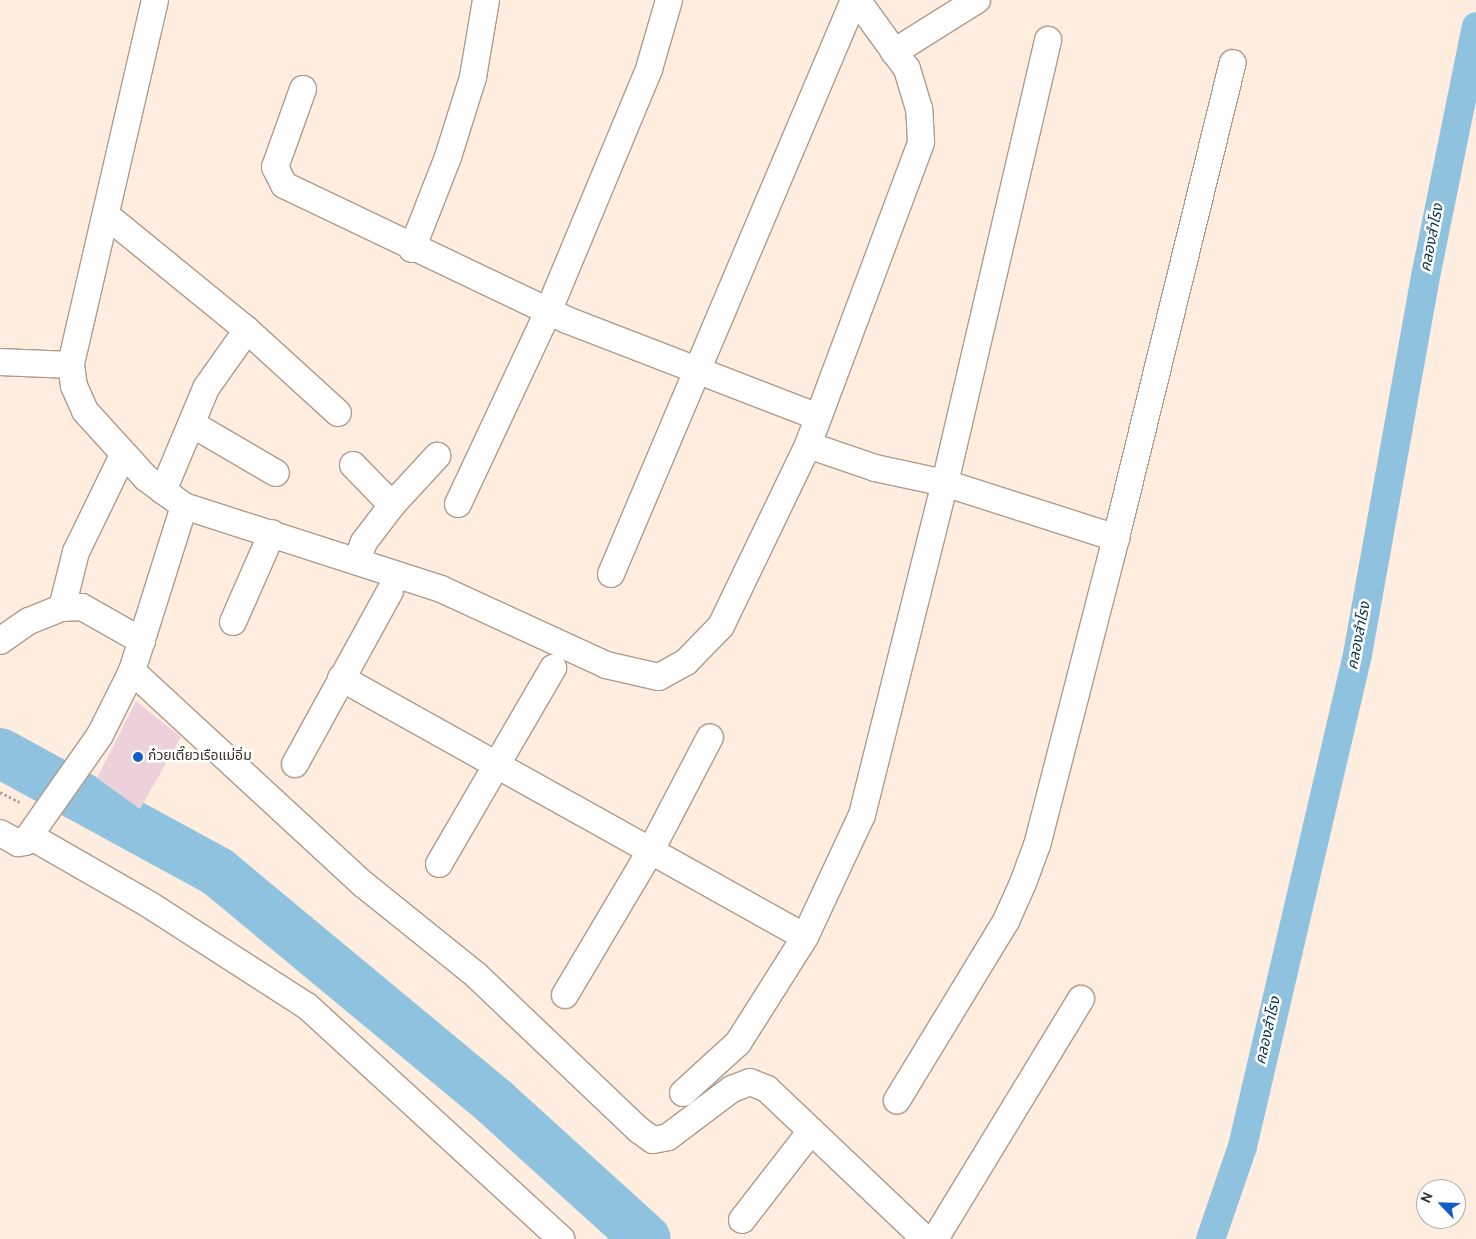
<!DOCTYPE html>
<html>
<head>
<meta charset="utf-8">
<style>
  body { margin:0 }
  #map { position:relative; width:1476px; height:1239px; overflow:hidden; background:#ffeddf; font-family:Overpass,"Noto Sans Thai",sans-serif }
  div>[style] { position:absolute }
  .canal>* { height:29px; margin:-14.5px; padding:0 14.5px; transform-origin:14.5px; border-radius:14.5px; background:#8ec2de }
  .river>* { height:50px; margin:-25px; padding:0 25px; transform-origin:25px; border-radius:25px; background:#8ec2de }
  .building>* { inset:0; background:#edd1da }
  .path>* { height:3px; margin-top:-1.5px; transform-origin:0; background:repeating-linear-gradient(90deg,#ad9f94 0 2.5px,transparent 0 5px) }
  .roads { filter:drop-shadow(1px 0 #af9b8b) drop-shadow(-1px 0 #af9b8b) drop-shadow(0 1px #af9b8b) drop-shadow(0 -1px #af9b8b) }
  .minor>* { height:26px; margin:-13px; padding:0 13px; transform-origin:13px; border-radius:13px; background:#fff }
  .dots>* { width:14px; height:14px; translate:-50% -50%; box-sizing:border-box; border:2px solid #fff; border-radius:50% }
  span { translate:-50% -50%; white-space:nowrap; text-align:center; line-height:1.15; -webkit-text-stroke:5px #fff; paint-order:stroke }
  .poi-label { font-size:14px; color:#383029 }
  .left { translate:0 -50%; text-align:left }
  .water-label { font-size:15px; color:#063448; font-style:italic }
  .north { position:absolute; left:1416px; top:1179px; width:50px; height:50px; box-sizing:border-box; background:#fff; border:1px solid #afaca9; border-radius:50%; rotate:294deg; font-size:14px; font-weight:700; line-height:20px; text-align:center; color:#383029 }
  .north::after { content:''; display:block; margin:auto; width:18px; height:22px; background:#125dc7; clip-path:polygon(50% 0,100% 100%,50% 72%,0 100%) }
</style>
</head>
<body>
<div id="map">
  <div class="canal">
    <div style="left:1210px;top:1239px;width:98px;rotate:-71deg"></div>
    <div style="left:1242px;top:1146px;width:505px;rotate:-76.84deg"></div>
    <div style="left:1357px;top:654px;width:384px;rotate:-79.8deg"></div>
    <div style="left:1425px;top:276px;width:255px;rotate:-78.5deg"></div>
  </div>
  <div class="river">
    <div style="left:0;top:753px;width:248px;rotate:28.6deg"></div>
    <div style="left:218px;top:872px;width:361px;rotate:39.7deg"></div>
    <div style="left:496px;top:1103px;width:202px;rotate:42.2deg"></div>
  </div>
  <div class="building">
    <div style="clip-path:polygon(136px 701px,181px 737px,140px 809px,97px 778px)"></div>
  </div>
  <div class="path">
    <div style="left:0;top:792px;width:22px;rotate:27deg"></div>
  </div>
  <div class="roads">
    <div class="minor">
      <div style="left:155px;top:0;width:375px;rotate:103deg"></div>
      <div style="left:71px;top:365px;width:21px;rotate:82deg"></div>
      <div style="left:74px;top:386px;width:27px;rotate:66deg"></div>
      <div style="left:85px;top:411px;width:91px;rotate:47.7deg"></div>
      <div style="left:146px;top:478px;width:47px;rotate:36.4deg"></div>
      <div style="left:184px;top:506px;width:270px;rotate:17.9deg"></div>
      <div style="left:441px;top:589px;width:182px;rotate:24.7deg"></div>
      <div style="left:606px;top:665px;width:54px;rotate:12.8deg"></div>
      <div style="left:659px;top:677px;width:31px;rotate:-29deg"></div>
      <div style="left:686px;top:662px;width:50px;rotate:-45.8deg"></div>
      <div style="left:721px;top:626px;width:201px;rotate:-64.3deg"></div>
      <div style="left:808px;top:445px;width:323px;rotate:-69.5deg"></div>
      <div style="left:921px;top:142px;width:33px;rotate:-93deg"></div>
      <div style="left:919px;top:109px;width:42px;rotate:-106.7deg"></div>
      <div style="left:907px;top:69px;width:85px;rotate:-125.9deg"></div>
      <div style="left:894px;top:52px;width:98px;rotate:-32.1deg"></div>
      <div style="left:303px;top:89px;width:83px;rotate:109.7deg"></div>
      <div style="left:275px;top:167px;width:20px;rotate:63deg"></div>
      <div style="left:284px;top:185px;width:314px;rotate:25.5deg"></div>
      <div style="left:567px;top:320px;width:267px;rotate:21.1deg"></div>
      <div style="left:106px;top:215px;width:182px;rotate:39.2deg"></div>
      <div style="left:247px;top:330px;width:123px;rotate:42.4deg"></div>
      <div style="left:412px;top:249px;width:99px;rotate:-68.6deg"></div>
      <div style="left:448px;top:157px;width:84px;rotate:-72.6deg"></div>
      <div style="left:473px;top:77px;width:78px;rotate:-80.4deg"></div>
      <div style="left:0;top:362px;width:71px;rotate:2.4deg"></div>
      <div style="left:192px;top:424px;width:97px;rotate:30.3deg"></div>
      <div style="left:808px;top:445px;width:71px;rotate:18.9deg"></div>
      <div style="left:875px;top:468px;width:72px;rotate:12.1deg"></div>
      <div style="left:945px;top:483px;width:180px;rotate:17.8deg"></div>
      <div style="left:1116px;top:538px;width:317px;rotate:104.4deg"></div>
      <div style="left:1037px;top:845px;width:40px;rotate:110.2deg"></div>
      <div style="left:1023px;top:883px;width:42px;rotate:114.1deg"></div>
      <div style="left:1006px;top:921px;width:210px;rotate:121.3deg"></div>
      <div style="left:353px;top:465px;width:56px;rotate:45.7deg"></div>
      <div style="left:163px;top:491px;width:112px;rotate:-67.3deg"></div>
      <div style="left:206px;top:388px;width:71px;rotate:-54.7deg"></div>
      <div style="left:458px;top:504px;width:212px;rotate:-64.9deg"></div>
      <div style="left:548px;top:312px;width:263px;rotate:-67.4deg"></div>
      <div style="left:649px;top:69px;width:72px;rotate:-73.8deg"></div>
      <div style="left:1116px;top:538px;width:489px;rotate:-76.2deg"></div>
      <div style="left:357px;top:560px;width:19px;rotate:-69deg"></div>
      <div style="left:364px;top:542px;width:46px;rotate:-52.9deg"></div>
      <div style="left:392px;top:505px;width:67px;rotate:-47.4deg"></div>
      <div style="left:611px;top:574px;width:623px;rotate:-67.05deg"></div>
      <div style="left:62px;top:608px;width:58px;rotate:-76deg"></div>
      <div style="left:76px;top:552px;width:108px;rotate:-64.1deg"></div>
      <div style="left:233px;top:622px;width:97px;rotate:-66.3deg"></div>
      <div style="left:0;top:641px;width:35px;rotate:-35deg"></div>
      <div style="left:29px;top:621px;width:35px;rotate:-22deg"></div>
      <div style="left:62px;top:608px;width:20px;rotate:-3deg"></div>
      <div style="left:82px;top:607px;width:69px;rotate:29.5deg"></div>
      <div style="left:132px;top:671px;width:314px;rotate:42.7deg"></div>
      <div style="left:363px;top:884px;width:145px;rotate:38.8deg"></div>
      <div style="left:476px;top:975px;width:225px;rotate:43.6deg"></div>
      <div style="left:639px;top:1130px;width:17px;rotate:36deg"></div>
      <div style="left:653px;top:1140px;width:15px;rotate:-11deg"></div>
      <div style="left:668px;top:1137px;width:80px;rotate:-36.9deg"></div>
      <div style="left:732px;top:1089px;width:19px;rotate:-21deg"></div>
      <div style="left:750px;top:1082px;width:18px;rotate:22deg"></div>
      <div style="left:767px;top:1089px;width:218px;rotate:43.5deg"></div>
      <div style="left:341px;top:678px;width:531px;rotate:29.17deg"></div>
      <div style="left:805px;top:937px;width:135px;rotate:-65deg"></div>
      <div style="left:862px;top:815px;width:342px;rotate:-76deg"></div>
      <div style="left:945px;top:483px;width:455px;rotate:-76.9deg"></div>
      <div style="left:295px;top:764px;width:197px;rotate:-61.2deg"></div>
      <div style="left:0;top:833px;width:21px;rotate:29deg"></div>
      <div style="left:18px;top:843px;width:7px;rotate:-8deg"></div>
      <div style="left:25px;top:842px;width:131px;rotate:-55deg"></div>
      <div style="left:100px;top:735px;width:72px;rotate:-63.4deg"></div>
      <div style="left:132px;top:671px;width:173px;rotate:-72.5deg"></div>
      <div style="left:30px;top:836px;width:138px;rotate:29.9deg"></div>
      <div style="left:150px;top:905px;width:187px;rotate:32.8deg"></div>
      <div style="left:307px;top:1006px;width:345px;rotate:42.5deg"></div>
      <div style="left:439px;top:864px;width:227px;rotate:-59.8deg"></div>
      <div style="left:565px;top:995px;width:169px;rotate:-59.3deg"></div>
      <div style="left:651px;top:850px;width:127px;rotate:-62.4deg"></div>
      <div style="left:683px;top:1093px;width:74px;rotate:-42.3deg"></div>
      <div style="left:738px;top:1043px;width:125px;rotate:-57.7deg"></div>
      <div style="left:742px;top:1220px;width:113px;rotate:-52.2deg"></div>
      <div style="left:935px;top:1239px;width:281px;rotate:-58.7deg"></div>
    </div>
  </div>
  <div class="dots">
    <div style="left:138px;top:757px;background:#125dc7"></div>
  </div>
  <div class="poi-label">
    <span class="left" style="left:148px;top:757px">ก๋วยเตี๊ยวเรือแม่อิ่ม</span>
  </div>
  <div class="water-label">
    <span style="left:1433px;top:238px;rotate:-79deg">คลองสำโรง</span>
    <span style="left:1360px;top:636px;rotate:-79deg">คลองสำโรง</span>
    <span style="left:1269px;top:1031px;rotate:-77deg">คลองสำโรง</span>
  </div>
  <div class="north">N</div>
</div>
</body>
</html>
